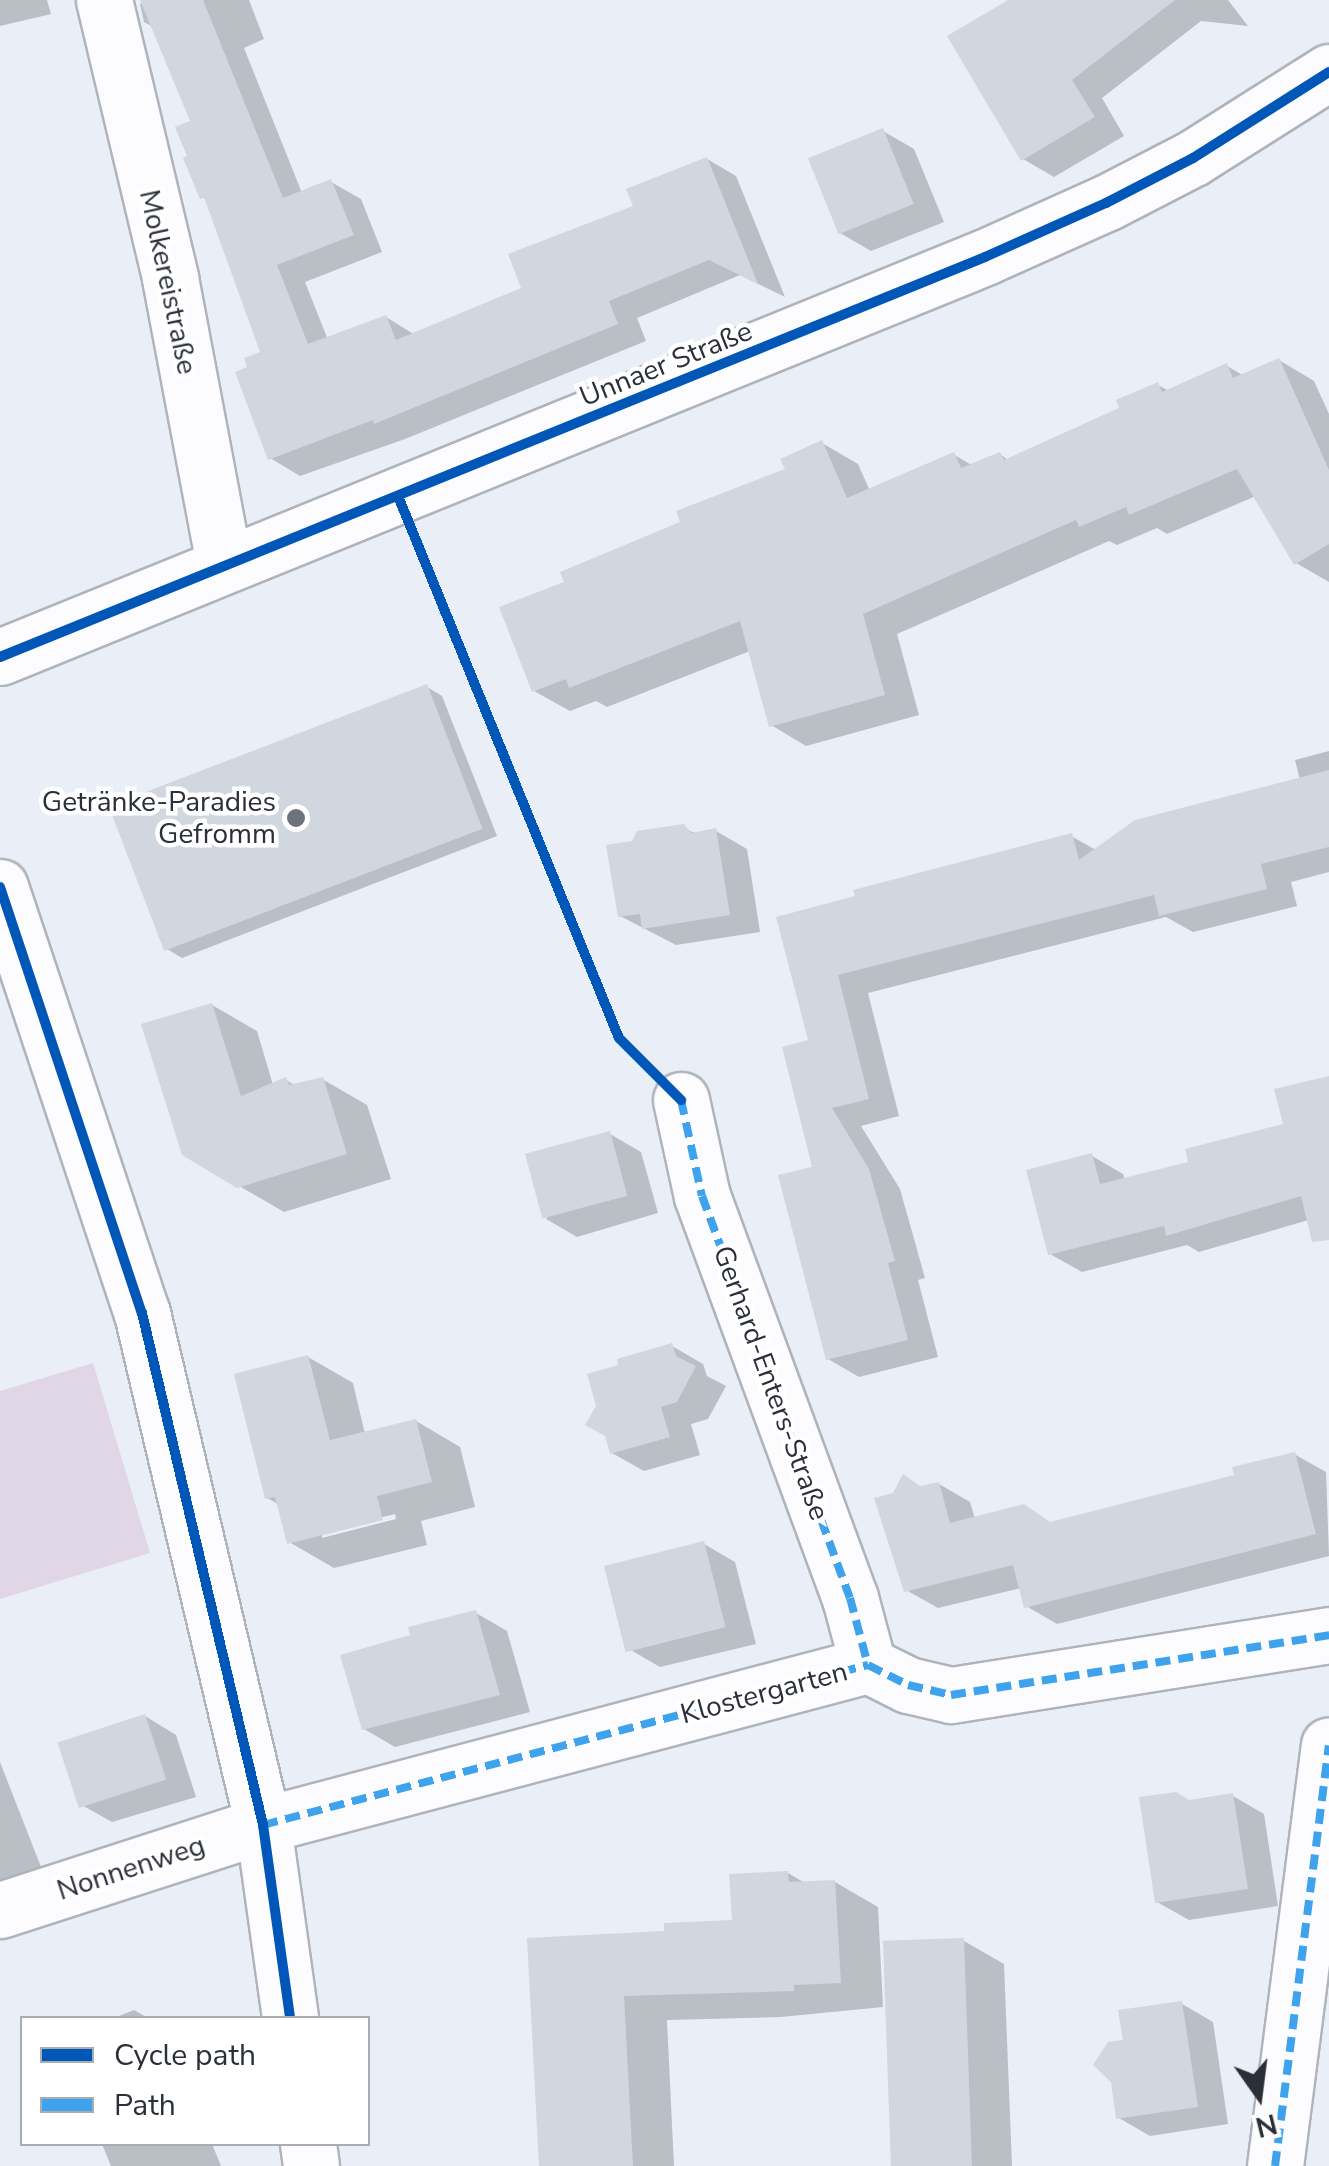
<!DOCTYPE html>
<html>
<head>
<meta charset="utf-8">
<style>
  body { margin:0 }
  #map { position:relative; width:1329px; height:2166px; overflow:hidden; background:#e9eef7; font-family:"Nunito Sans",sans-serif }
  div>[style] { position:absolute }
  .green>* { inset:0; background:#e0d6e6 }
  .shadow>* { inset:0; background:#0003 }
  .building>* { inset:0; background:#d0d7de; transform-origin:0 0 }
  .roads { filter:drop-shadow(2px 0 #afb3bb) drop-shadow(-2px 0 #afb3bb) drop-shadow(0 2px #afb3bb) drop-shadow(0 -2px #afb3bb) }
  .minor>* { height:55px; margin:-27.5px; padding:0 27.5px; transform-origin:27.5px; border-radius:27.5px; background:#fcfcfe }
  .quiet>* { height:8px; margin-top:-4px; transform-origin:0; background:repeating-linear-gradient(90deg,#3ea3ec 0 15px,transparent 0 23px) }
  .cycleway>* { height:10px; margin:-5px; padding:0 5px; transform-origin:5px; border-radius:5px; background:#0057b8 }
  .dots>* { width:28px; height:28px; translate:-50% -50%; box-sizing:border-box; border:5px solid #fff; border-radius:50% }
  span { translate:-50% -50%; white-space:nowrap; text-align:center; line-height:1.15; -webkit-text-stroke:9px #fff; paint-order:stroke }
  .street-label { font-size:28px; color:#2b2f37 }
  .poi-label { font-size:28px; color:#2b2f37 }
  .right { translate:-100% -50%; text-align:right }
  .legend { position:absolute; left:20px; top:2016px; width:350px; height:130px; box-sizing:border-box; background:#fff; border:2px solid #aaacaf; margin:0; padding:12px 18px; list-style:none; font-size:30px; color:#2b2f37 }
  .legend li { display:flex; align-items:center; gap:20px; height:50px }
  .legend b { width:50px; border:2px solid #aaacaf }
  .north { position:absolute; left:1209px; top:2046px; width:100px; height:100px; -webkit-text-stroke:8px #fff; paint-order:stroke; rotate:166deg; font-size:28px; font-weight:700; line-height:40px; text-align:center; color:#2b2f37 }
  .north::after { content:''; display:block; margin:auto; width:35px; height:45px; background:#2b2f37; clip-path:polygon(50% 0,100% 100%,50% 72%,0 100%) }
</style>
</head>
<body>
<div id="map">
  <div class="green">
    <div style="clip-path:polygon(93px 1363px,150px 1553px,0 1599px,0 1391px)"></div>
  </div>
  <div class="shadow">
    <div style="clip-path:polygon(0 0,47px 0,51px 14px,0 26px)"></div>
    <div style="clip-path:polygon(150px 0,249px 0,264px 39px,244px 48px,302px 193px,331px 182px,361px 199px,382px 252px,305px 282px,328px 340px,386px 317px,415px 335px,525px 289px,707px 159px,736px 176px,785px 297px,740px 275px,637px 318px,646px 341px,405px 439px,300px 476px,270px 458px,251px 368px,264px 354px,209px 201px,202px 197px,193px 122px,155px 28px,144px 22px,140px 4px)"></div>
    <div style="clip-path:polygon(1012px 0,1228px 0,1248px 26px,1201px 21px,1102px 98px,1124px 136px,1054px 177px,1023px 159px)"></div>
    <div style="clip-path:polygon(883px 131px,914px 149px,944px 222px,871px 251px,840px 233px)"></div>
    <div style="clip-path:polygon(1279px 360px,1314px 381px,1329px 414px,1329px 582px,1296px 563px,1256px 496px,1167px 534px,1157px 528px,1117px 545px,1109px 541px,897px 634px,919px 715px,806px 746px,771px 725px,750px 651px,607px 707px,596px 701px,570px 711px,534px 691px,567px 583px,788px 470px,822px 443px,858px 464px,870px 491px,953px 454px,973px 466px,1000px 454px,1008px 460px,1122px 409px,1158px 385px,1169px 391px,1227px 366px,1244px 376px)"></div>
    <div style="clip-path:polygon(427px 687px,442px 696px,497px 836px,182px 958px,167px 949px)"></div>
    <div style="clip-path:polygon(1329px 751px,1329px 872px,1291px 882px,1297px 906px,1193px 932px,1166px 917px,868px 993px,899px 1116px,861px 1126px,900px 1189px,925px 1278px,918px 1280px,938px 1357px,859px 1377px,828px 1359px,811px 1042px,779px 919px,1071px 836px,1096px 850px,1300px 780px,1295px 760px)"></div>
    <div style="clip-path:polygon(683px 827px,696px 834px,716px 831px,747px 849px,760px 932px,676px 945px,620px 916px,634px 844px)"></div>
    <div style="clip-path:polygon(212px 1005px,257px 1031px,273px 1085px,286px 1080px,296px 1086px,322px 1079px,367px 1105px,391px 1179px,284px 1212px,184px 1154px)"></div>
    <div style="clip-path:polygon(1329px 1078px,1329px 1214px,1199px 1252px,1187px 1245px,1082px 1272px,1050px 1254px,1092px 1156px,1123px 1174px,1125px 1180px,1191px 1164px,1286px 1126px)"></div>
    <div style="clip-path:polygon(610px 1134px,641px 1152px,658px 1213px,577px 1237px,546px 1219px)"></div>
    <div style="clip-path:polygon(672px 1346px,703px 1364px,707px 1376px,726px 1386px,708px 1419px,691px 1424px,700px 1455px,644px 1471px,612px 1453px)"></div>
    <div style="clip-path:polygon(evenodd,308px 1357px,353px 1383px,365px 1434px,416px 1421px,460px 1447px,475px 1507px,421px 1521px,427px 1545px,334px 1568px,289px 1542px,280px 1505px,267px 1498px,308px 1357px,395px 1514px,396px 1519px,322px 1538px,322px 1532px,395px 1514px)"></div>
    <div style="clip-path:polygon(1294px 1454px,1326px 1472px,1329px 1556px,1057px 1624px,1026px 1606px,1021px 1588px,938px 1608px,906px 1590px,922px 1488px,939px 1484px,970px 1502px,975px 1519px,1053px 1524px,1237px 1476px)"></div>
    <div style="clip-path:polygon(704px 1544px,735px 1562px,756px 1644px,660px 1667px,629px 1649px)"></div>
    <div style="clip-path:polygon(476px 1613px,507px 1631px,530px 1712px,395px 1747px,364px 1729px,413px 1637px)"></div>
    <div style="clip-path:polygon(145px 1716px,176px 1735px,196px 1797px,112px 1822px,80px 1804px)"></div>
    <div style="clip-path:polygon(0 1762px,43px 1872px,0 1889px)"></div>
    <div style="clip-path:polygon(1233px 1796px,1264px 1814px,1278px 1906px,1189px 1920px,1157px 1902px,1190px 1803px)"></div>
    <div style="clip-path:polygon(788px 1873px,805px 1883px,835px 1882px,878px 1907px,883px 2007px,781px 2017px,667px 2020px,674px 2166px,541px 2166px,530px 1940px,666px 1933px,735px 1922px)"></div>
    <div style="clip-path:polygon(964px 1941px,1004px 1964px,1012px 2166px,898px 2166px)"></div>
    <div style="clip-path:polygon(1182px 2004px,1213px 2022px,1228px 2124px,1150px 2136px,1119px 2118px,1126px 2042px)"></div>
    <div style="clip-path:polygon(134px 2010px,148px 2018px,114px 2018px)"></div>
    <div style="clip-path:polygon(102px 2144px,212px 2144px,221px 2166px,111px 2166px)"></div>
  </div>
  <div class="building">
    <div style="clip-path:polygon(140px 0,203px 0,283px 198px,331px 179px,354px 235px,277px 265px,308px 344px,386px 315px,396px 340px,521px 288px,508px 254px,633px 206px,626px 189px,707px 157px,758px 284px,709px 260px,609px 301px,618px 324px,374px 424px,373px 420px,268px 460px,235px 372px,247px 367px,244px 358px,260px 352px,204px 197px,200px 199px,183px 158px,187px 156px,175px 127px,190px 121px)"></div>
    <div style="clip-path:polygon(1008px 0,1175px 0,1072px 80px,1095px 117px,1021px 161px,947px 36px)"></div>
    <div style="left:883px;top:128px;width:82px;height:81px;rotate:68deg"></div>
    <div style="clip-path:polygon(1279px 358px,1329px 470px,1329px 544px,1294px 565px,1237px 469px,1129px 515px,1126px 507px,1079px 527px,1076px 520px,863px 614px,885px 695px,769px 727px,740px 621px,569px 688px,566px 679px,532px 692px,499px 607px,564px 582px,560px 572px,680px 522px,676px 511px,785px 469px,780px 459px,822px 440px,847px 498px,954px 452px,961px 468px,1000px 452px,1004px 460px,1119px 408px,1116px 400px,1158px 382px,1162px 392px,1227px 363px,1233px 378px)"></div>
    <div style="left:427px;top:684px;width:155px;height:341px;rotate:69deg"></div>
    <div style="clip-path:polygon(1329px 770px,1329px 847px,1261px 864px,1267px 889px,1159px 916px,1154px 895px,838px 975px,869px 1099px,832px 1108px,869px 1169px,895px 1261px,888px 1263px,908px 1340px,826px 1360px,778px 1175px,812px 1167px,782px 1047px,808px 1040px,776px 917px,855px 896px,853px 890px,1072px 833px,1079px 860px,1135px 820px)"></div>
    <div style="clip-path:polygon(684px 824px,691px 833px,716px 828px,730px 915px,642px 929px,640px 914px,618px 917px,606px 845px,632px 841px,637px 831px)"></div>
    <div style="clip-path:polygon(212px 1003px,241px 1096px,286px 1077px,289px 1085px,323px 1077px,347px 1154px,237px 1188px,182px 1155px,141px 1024px)"></div>
    <div style="clip-path:polygon(1329px 1076px,1329px 1240px,1312px 1242px,1301px 1196px,1166px 1236px,1164px 1226px,1048px 1255px,1026px 1170px,1092px 1153px,1100px 1184px,1188px 1162px,1185px 1149px,1283px 1124px,1274px 1089px)"></div>
    <div style="left:610px;top:1131px;width:67px;height:88px;rotate:75deg"></div>
    <div style="clip-path:polygon(672px 1343px,676px 1356px,696px 1366px,677px 1402px,661px 1407px,670px 1437px,610px 1454px,605px 1436px,585px 1425px,596px 1406px,587px 1374px,618px 1365px,617px 1359px)"></div>
    <div style="clip-path:polygon(308px 1355px,330px 1440px,416px 1419px,432px 1482px,377px 1496px,383px 1520px,287px 1544px,275px 1497px,265px 1499px,234px 1374px)"></div>
    <div style="clip-path:polygon(1295px 1452px,1316px 1534px,1024px 1608px,1013px 1565px,904px 1592px,874px 1498px,893px 1493px,903px 1474px,920px 1486px,939px 1482px,950px 1523px,1024px 1504px,1050px 1522px,1234px 1475px,1232px 1467px)"></div>
    <div style="left:704px;top:1541px;width:89px;height:103px;rotate:76deg"></div>
    <div style="clip-path:polygon(476px 1610px,500px 1695px,362px 1730px,340px 1655px,410px 1635px,408px 1627px)"></div>
    <div style="left:145px;top:1714px;width:69px;height:92px;rotate:72deg"></div>
    <div style="clip-path:polygon(1176px 1792px,1189px 1800px,1233px 1793px,1248px 1889px,1155px 1903px,1139px 1797px)"></div>
    <div style="clip-path:polygon(788px 1871px,789px 1882px,835px 1880px,841px 1983px,794px 1985px,794px 1991px,624px 1996px,633px 2166px,539px 2166px,527px 1938px,664px 1931px,664px 1923px,732px 1920px,729px 1874px)"></div>
    <div style="left:964px;top:1938px;width:228px;height:81px;rotate:88deg"></div>
    <div style="clip-path:polygon(1182px 2001px,1198px 2107px,1116px 2119px,1111px 2082px,1093px 2065px,1108px 2042px,1123px 2040px,1118px 2010px)"></div>
  </div>
  <div class="roads">
    <div class="minor">
      <div style="left:104px;top:0;width:286px;rotate:76.6deg"></div>
      <div style="left:170px;top:278px;width:292px;rotate:79.3deg"></div>
      <div style="left:0;top:657px;width:1063px;rotate:-22.1deg"></div>
      <div style="left:985px;top:257px;width:133px;rotate:-24.1deg"></div>
      <div style="left:1106px;top:203px;width:98px;rotate:-27.3deg"></div>
      <div style="left:1193px;top:158px;width:161px;rotate:-32.3deg"></div>
      <div style="left:0;top:887px;width:449px;rotate:71.6deg"></div>
      <div style="left:142px;top:1313px;width:526px;rotate:76.7deg"></div>
      <div style="left:263px;top:1825px;width:195px;rotate:82deg"></div>
      <div style="left:681px;top:1100px;width:98px;rotate:77.7deg"></div>
      <div style="left:702px;top:1196px;width:428px;rotate:69.8deg"></div>
      <div style="left:850px;top:1598px;width:69px;rotate:75deg"></div>
      <div style="left:0;top:1910px;width:276px;rotate:-17.9deg"></div>
      <div style="left:263px;top:1825px;width:626px;rotate:-14.81deg"></div>
      <div style="left:868px;top:1665px;width:45px;rotate:26.6deg"></div>
      <div style="left:908px;top:1685px;width:44px;rotate:13.1deg"></div>
      <div style="left:951px;top:1695px;width:383px;rotate:-9deg"></div>
      <div style="left:308px;top:2144px;width:22px;rotate:82deg"></div>
      <div style="left:1275px;top:2166px;width:424px;rotate:-82.7deg"></div>
    </div>
  </div>
  <div class="quiet">
    <div style="left:675px;top:1094px;width:8px;rotate:45deg"></div>
    <div style="left:681px;top:1100px;width:98px;rotate:77.7deg"></div>
    <div style="left:702px;top:1196px;width:428px;rotate:69.8deg"></div>
    <div style="left:850px;top:1598px;width:69px;rotate:75deg"></div>
    <div style="left:263px;top:1825px;width:626px;rotate:-14.81deg"></div>
    <div style="left:868px;top:1665px;width:45px;rotate:26.6deg"></div>
    <div style="left:908px;top:1685px;width:44px;rotate:13.1deg"></div>
    <div style="left:951px;top:1695px;width:383px;rotate:-9deg"></div>
    <div style="left:1275px;top:2166px;width:424px;rotate:-82.7deg"></div>
  </div>
  <div class="cycleway">
    <div style="left:398px;top:496px;width:585px;rotate:67.82deg"></div>
    <div style="left:619px;top:1038px;width:88px;rotate:45deg"></div>
    <div style="left:0;top:657px;width:1063px;rotate:-22.1deg"></div>
    <div style="left:985px;top:257px;width:133px;rotate:-24.1deg"></div>
    <div style="left:1106px;top:203px;width:98px;rotate:-27.3deg"></div>
    <div style="left:1193px;top:158px;width:161px;rotate:-32.3deg"></div>
    <div style="left:0;top:887px;width:449px;rotate:71.6deg"></div>
    <div style="left:142px;top:1313px;width:526px;rotate:76.7deg"></div>
    <div style="left:263px;top:1825px;width:195px;rotate:82deg"></div>
  </div>
  <div class="dots">
    <div style="left:296px;top:818px;background:#6e727a"></div>
  </div>
  <div class="street-label">
    <span style="left:168px;top:282px;rotate:78deg">Molkereistraße</span>
    <span style="left:666px;top:364px;rotate:-22deg">Unnaer Straße</span>
    <span style="left:771px;top:1383px;rotate:70deg">Gerhard-Enters-Straße</span>
    <span style="left:764px;top:1693px;rotate:-15deg">Klostergarten</span>
    <span style="left:131px;top:1868px;rotate:-18deg">Nonnenweg</span>
  </div>
  <div class="poi-label">
    <span class="right" style="left:276px;top:818px">Getränke-Paradies<br>Gefromm</span>
  </div>
  <ul class="legend">
  <li><b style="height:12px;background:#0057b8"></b>Cycle path</li>
  <li><b style="height:12px;background:#3ea3ec"></b>Path</li>
  </ul>
  <div class="north">N</div>
</div>
</body>
</html>
